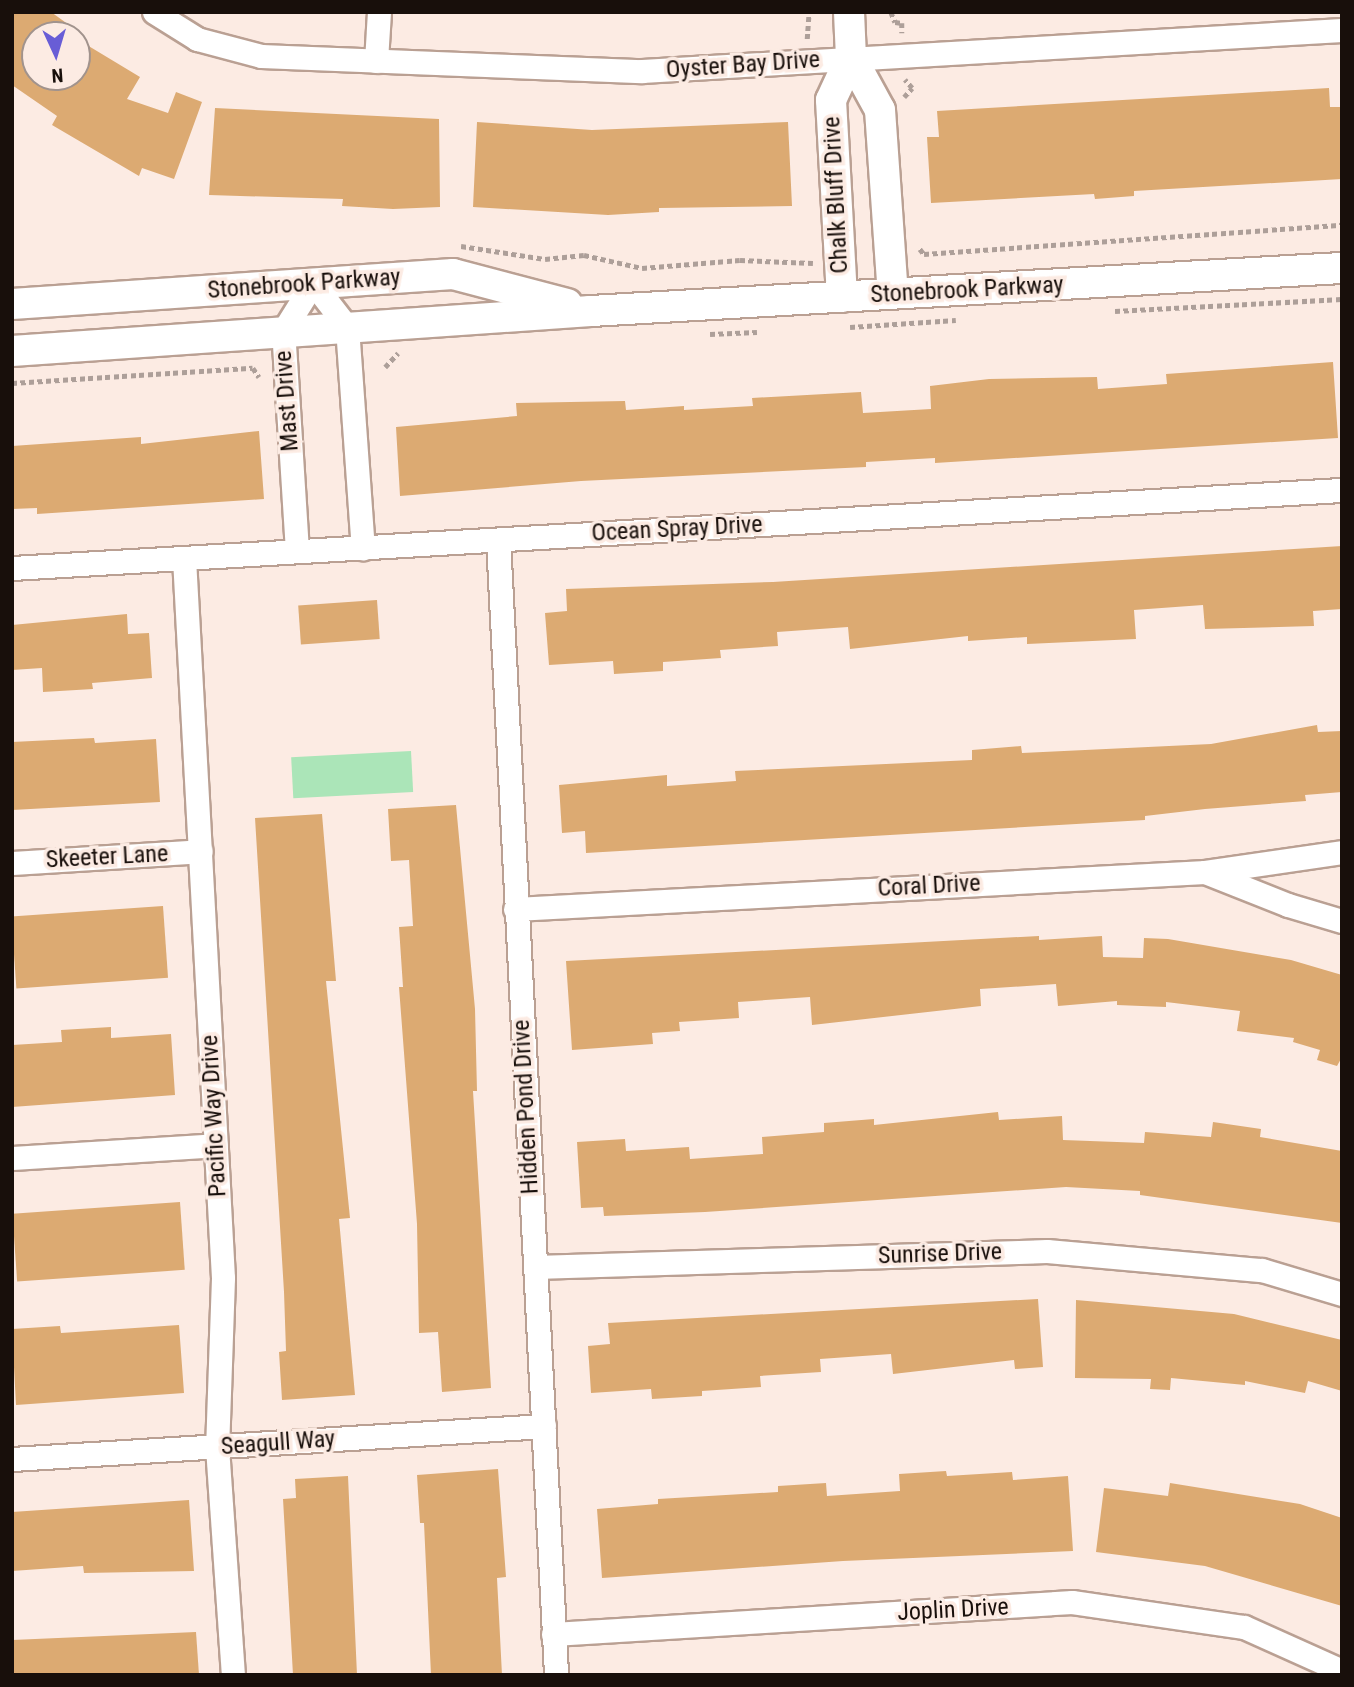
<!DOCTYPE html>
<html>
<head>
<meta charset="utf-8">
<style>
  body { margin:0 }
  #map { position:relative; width:1354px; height:1687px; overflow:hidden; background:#fcebe3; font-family:"Roboto Condensed",sans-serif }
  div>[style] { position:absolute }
  .green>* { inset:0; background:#abe5b8; transform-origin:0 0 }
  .building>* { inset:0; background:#dcaa72; transform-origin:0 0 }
  .path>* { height:4.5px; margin-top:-2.25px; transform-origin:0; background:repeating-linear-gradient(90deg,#ad9f99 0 5px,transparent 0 8.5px) }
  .roads { filter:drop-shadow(2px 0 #baa093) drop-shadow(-2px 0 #baa093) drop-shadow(0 2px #baa093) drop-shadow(0 -2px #baa093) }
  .minor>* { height:23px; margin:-11.5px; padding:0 11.5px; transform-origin:11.5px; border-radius:11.5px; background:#fff }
  .tertiary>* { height:30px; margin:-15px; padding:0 15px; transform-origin:15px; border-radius:15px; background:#fff }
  span { translate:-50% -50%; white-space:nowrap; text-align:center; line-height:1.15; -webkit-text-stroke:7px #fcebe3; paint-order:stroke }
  .street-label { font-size:24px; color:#180f0b }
  .frame { position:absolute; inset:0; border:14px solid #180f0b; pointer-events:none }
  .north { position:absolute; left:21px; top:21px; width:70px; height:70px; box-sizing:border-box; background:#fcebe3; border:2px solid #a1938d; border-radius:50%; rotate:176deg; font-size:19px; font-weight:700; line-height:28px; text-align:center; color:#180f0b }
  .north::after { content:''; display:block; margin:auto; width:24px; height:32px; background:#685dd6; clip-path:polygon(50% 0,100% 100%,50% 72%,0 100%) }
</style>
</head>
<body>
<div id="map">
  <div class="green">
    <div style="left:411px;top:751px;width:41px;height:120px;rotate:87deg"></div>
  </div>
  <div class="building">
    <div style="clip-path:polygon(12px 12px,51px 12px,83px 35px,35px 35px,35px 77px,77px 77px,77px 39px,140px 77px,127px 99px,168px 113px,176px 92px,202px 102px,174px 179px,142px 168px,139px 176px,52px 125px,57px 116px,12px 85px)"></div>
    <div style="clip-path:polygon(1329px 88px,1330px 107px,1342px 107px,1342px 179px,1134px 191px,1134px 196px,1095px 199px,1094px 194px,931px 203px,927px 137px,939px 137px,937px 111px)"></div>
    <div style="clip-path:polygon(215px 108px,439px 119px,440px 207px,393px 209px,342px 206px,343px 199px,209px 195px)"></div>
    <div style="clip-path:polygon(477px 122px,592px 130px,788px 122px,792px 206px,659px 208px,659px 212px,608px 215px,473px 207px)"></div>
    <div style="clip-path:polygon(1333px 362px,1338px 438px,935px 463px,935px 458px,866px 462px,866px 467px,581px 481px,400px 496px,396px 427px,517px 416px,516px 403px,625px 401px,626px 410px,684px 406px,684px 410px,753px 406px,752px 398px,861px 392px,863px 413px,931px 409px,930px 386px,989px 379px,1097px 377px,1098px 389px,1167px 384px,1166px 374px)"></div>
    <div style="clip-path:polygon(259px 431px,264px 499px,37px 514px,37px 508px,12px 509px,12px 446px,141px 437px,141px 444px)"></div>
    <div style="clip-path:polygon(1342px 546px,1342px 609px,1313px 611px,1314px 626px,1205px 629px,1203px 605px,1134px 610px,1136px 639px,1027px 644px,1027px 637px,968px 641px,968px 636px,850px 649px,848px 627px,777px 632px,778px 646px,720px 650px,721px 658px,663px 662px,663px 671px,614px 674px,613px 661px,549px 665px,545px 613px,567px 611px,566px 589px,773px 582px)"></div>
    <div style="left:377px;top:600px;width:39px;height:79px;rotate:86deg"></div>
    <div style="clip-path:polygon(127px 614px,128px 634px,149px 633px,152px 678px,92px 683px,93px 689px,43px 692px,42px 668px,12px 670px,12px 625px)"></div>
    <div style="clip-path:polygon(1317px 725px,1318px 732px,1342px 731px,1342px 792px,1305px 795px,1306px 801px,1205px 809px,1145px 816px,1145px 820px,586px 853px,585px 831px,562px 833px,559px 785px,667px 775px,667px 786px,736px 781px,735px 771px,972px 760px,972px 750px,1021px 746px,1022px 753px,1211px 744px)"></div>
    <div style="clip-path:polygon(94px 738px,95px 743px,156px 739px,160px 802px,12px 810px,12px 742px)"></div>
    <div style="clip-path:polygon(456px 805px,475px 1009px,477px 1091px,473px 1091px,491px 1388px,442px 1392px,438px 1332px,419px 1333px,417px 1224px,399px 987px,403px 987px,399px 927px,413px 926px,409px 860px,391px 861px,388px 809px)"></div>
    <div style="clip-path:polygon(322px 814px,336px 981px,326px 981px,350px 1218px,339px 1219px,355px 1395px,282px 1400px,279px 1352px,286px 1351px,284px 1292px,255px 818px)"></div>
    <div style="left:163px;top:906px;width:72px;height:152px;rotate:86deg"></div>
    <div style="clip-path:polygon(1039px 936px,1039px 940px,1102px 936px,1103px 957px,1143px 958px,1144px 938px,1168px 939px,1291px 960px,1342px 975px,1342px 1057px,1337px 1066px,1317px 1060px,1320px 1050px,1293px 1042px,1294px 1038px,1237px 1031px,1240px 1011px,1166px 1002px,1166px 1007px,1117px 1005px,1117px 1001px,1058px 1006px,1056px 984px,980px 989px,981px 1006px,812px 1025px,810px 997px,738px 1002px,739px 1018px,679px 1022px,680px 1031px,652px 1033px,653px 1044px,572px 1050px,566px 961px)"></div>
    <div style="clip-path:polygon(111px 1027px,111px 1038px,171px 1034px,175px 1095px,12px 1107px,12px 1045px,62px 1042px,61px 1030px)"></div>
    <div style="clip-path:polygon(998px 1112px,999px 1120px,1062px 1116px,1063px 1140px,1144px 1143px,1145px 1132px,1211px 1137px,1213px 1122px,1261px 1129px,1260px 1137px,1342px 1151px,1342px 1223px,1140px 1195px,1140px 1191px,1066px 1187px,705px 1212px,604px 1216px,603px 1207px,581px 1208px,577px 1142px,625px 1139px,626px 1151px,689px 1147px,690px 1159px,763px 1154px,762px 1137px,824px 1132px,824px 1123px,874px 1119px,874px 1125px)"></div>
    <div style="left:180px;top:1202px;width:68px;height:168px;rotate:86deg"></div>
    <div style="clip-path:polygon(1038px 1299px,1043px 1367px,1015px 1369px,1014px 1360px,893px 1374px,891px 1354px,820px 1359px,821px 1372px,760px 1376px,761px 1387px,702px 1391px,702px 1396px,652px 1399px,651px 1389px,591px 1393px,588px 1346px,610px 1344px,608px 1323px)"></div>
    <div style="clip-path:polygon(1076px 1300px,1234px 1314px,1342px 1340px,1342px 1391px,1308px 1381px,1305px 1393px,1245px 1381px,1245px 1385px,1171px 1378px,1170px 1390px,1150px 1389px,1151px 1379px,1075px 1378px)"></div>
    <div style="clip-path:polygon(179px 1325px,184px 1393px,16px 1405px,12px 1329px,60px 1326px,61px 1333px)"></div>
    <div style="clip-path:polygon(498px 1469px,506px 1577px,497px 1578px,502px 1675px,431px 1675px,424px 1523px,420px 1523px,417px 1475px)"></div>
    <div style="clip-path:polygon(946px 1471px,947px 1476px,1012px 1472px,1013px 1480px,1068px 1476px,1073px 1551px,843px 1561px,602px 1578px,597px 1509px,658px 1504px,658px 1499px,778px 1492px,778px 1486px,826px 1483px,827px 1496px,900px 1491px,899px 1474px)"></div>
    <div style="clip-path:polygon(348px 1476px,357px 1675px,293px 1675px,283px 1499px,296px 1498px,295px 1479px)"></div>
    <div style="clip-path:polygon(1170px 1483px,1300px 1504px,1342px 1518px,1342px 1606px,1205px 1566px,1096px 1552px,1104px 1488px,1168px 1496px)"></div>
    <div style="clip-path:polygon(189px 1500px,194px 1571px,84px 1573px,83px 1566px,12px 1571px,12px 1512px)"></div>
    <div style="clip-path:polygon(196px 1632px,199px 1675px,12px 1675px,12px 1640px)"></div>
  </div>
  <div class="path">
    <div style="left:891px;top:12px;width:11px;rotate:68deg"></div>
    <div style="left:895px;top:22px;width:7px;rotate:8deg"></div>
    <div style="left:902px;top:23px;width:10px;rotate:90deg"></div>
    <div style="left:807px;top:39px;width:27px;rotate:-86deg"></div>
    <div style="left:904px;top:97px;width:12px;rotate:-48deg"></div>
    <div style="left:912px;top:88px;width:11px;rotate:-131deg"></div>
    <div style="left:461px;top:246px;width:85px;rotate:8.8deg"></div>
    <div style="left:545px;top:259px;width:39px;rotate:-6deg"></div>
    <div style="left:584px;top:255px;width:59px;rotate:12.6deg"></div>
    <div style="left:642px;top:268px;width:98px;rotate:-4.7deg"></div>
    <div style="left:740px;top:260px;width:73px;rotate:2.4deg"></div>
    <div style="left:920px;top:249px;width:6px;rotate:51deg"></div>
    <div style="left:924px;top:254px;width:419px;rotate:-4deg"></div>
    <div style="left:1115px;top:311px;width:227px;rotate:-3deg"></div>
    <div style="left:850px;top:327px;width:106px;rotate:-3.8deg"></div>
    <div style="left:710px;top:334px;width:47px;rotate:-2.4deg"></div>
    <div style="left:385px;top:367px;width:19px;rotate:-47deg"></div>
    <div style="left:12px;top:383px;width:241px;rotate:-3.6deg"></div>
    <div style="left:253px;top:368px;width:11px;rotate:56deg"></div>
  </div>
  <div class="roads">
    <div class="minor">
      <div style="left:154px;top:12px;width:51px;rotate:32.1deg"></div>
      <div style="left:197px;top:39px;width:66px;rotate:14.9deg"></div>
      <div style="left:261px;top:56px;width:381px;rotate:2.3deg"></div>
      <div style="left:642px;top:71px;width:701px;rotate:-3.35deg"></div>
      <div style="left:376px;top:61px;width:49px;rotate:-86.5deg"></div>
      <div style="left:498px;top:540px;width:1136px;rotate:87.07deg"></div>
      <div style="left:297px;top:551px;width:220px;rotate:-93.6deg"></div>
      <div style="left:283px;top:331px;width:57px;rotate:-58deg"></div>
      <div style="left:313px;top:283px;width:56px;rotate:52.3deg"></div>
      <div style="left:347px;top:327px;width:222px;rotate:85.9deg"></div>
      <div style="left:184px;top:558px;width:721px;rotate:86.9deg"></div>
      <div style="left:223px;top:1278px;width:169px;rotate:92deg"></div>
      <div style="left:217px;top:1447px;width:229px;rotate:86deg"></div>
      <div style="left:12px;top:568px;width:1332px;rotate:-3.36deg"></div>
      <div style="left:12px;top:863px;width:189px;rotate:-3.6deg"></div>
      <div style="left:1205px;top:872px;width:89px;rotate:21.7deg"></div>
      <div style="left:1288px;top:905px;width:56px;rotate:16.5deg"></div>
      <div style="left:515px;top:909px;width:691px;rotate:-3.07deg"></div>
      <div style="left:1205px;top:872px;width:138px;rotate:-8.3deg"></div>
      <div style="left:12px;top:1158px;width:204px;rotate:-3.6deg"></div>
      <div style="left:535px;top:1267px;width:512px;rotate:-1.79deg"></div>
      <div style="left:1047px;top:1251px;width:216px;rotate:5.1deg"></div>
      <div style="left:1262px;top:1270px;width:84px;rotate:16.7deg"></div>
      <div style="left:12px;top:1459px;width:533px;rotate:-3.55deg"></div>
      <div style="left:553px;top:1634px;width:520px;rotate:-3.53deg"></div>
      <div style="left:1072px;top:1602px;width:174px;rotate:8.3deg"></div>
      <div style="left:1244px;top:1627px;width:107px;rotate:24.2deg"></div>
    </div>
    <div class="tertiary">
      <div style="left:849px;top:12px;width:45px;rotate:87.5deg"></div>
      <div style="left:851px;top:57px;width:60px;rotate:61.3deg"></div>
      <div style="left:880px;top:110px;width:184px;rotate:86deg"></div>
      <div style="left:842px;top:297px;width:197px;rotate:-93.2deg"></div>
      <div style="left:831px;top:100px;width:47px;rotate:-65.1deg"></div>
      <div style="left:12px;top:304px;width:442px;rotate:-3.9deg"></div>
      <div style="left:453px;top:274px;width:118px;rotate:14.7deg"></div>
      <div style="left:12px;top:351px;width:580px;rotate:-3.95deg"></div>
      <div style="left:591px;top:311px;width:752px;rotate:-3.28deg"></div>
    </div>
  </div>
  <div class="street-label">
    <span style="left:743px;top:65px;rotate:-4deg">Oyster Bay Drive</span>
    <span style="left:836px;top:195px;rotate:-93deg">Chalk Bluff Drive</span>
    <span style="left:304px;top:284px;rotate:-4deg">Stonebrook Parkway</span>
    <span style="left:967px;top:290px;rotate:-3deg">Stonebrook Parkway</span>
    <span style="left:287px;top:401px;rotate:-94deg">Mast Drive</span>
    <span style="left:677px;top:529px;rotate:-3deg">Ocean Spray Drive</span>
    <span style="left:107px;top:857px;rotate:-3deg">Skeeter Lane</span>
    <span style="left:929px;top:886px;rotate:-3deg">Coral Drive</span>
    <span style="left:526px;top:1107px;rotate:-93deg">Hidden Pond Drive</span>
    <span style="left:214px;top:1116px;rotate:-93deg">Pacific Way Drive</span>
    <span style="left:940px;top:1254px;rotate:-2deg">Sunrise Drive</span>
    <span style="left:278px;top:1443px;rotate:-4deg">Seagull Way</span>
    <span style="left:953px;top:1610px;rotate:-3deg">Joplin Drive</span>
  </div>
  <div class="frame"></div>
  <div class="north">N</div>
</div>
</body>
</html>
